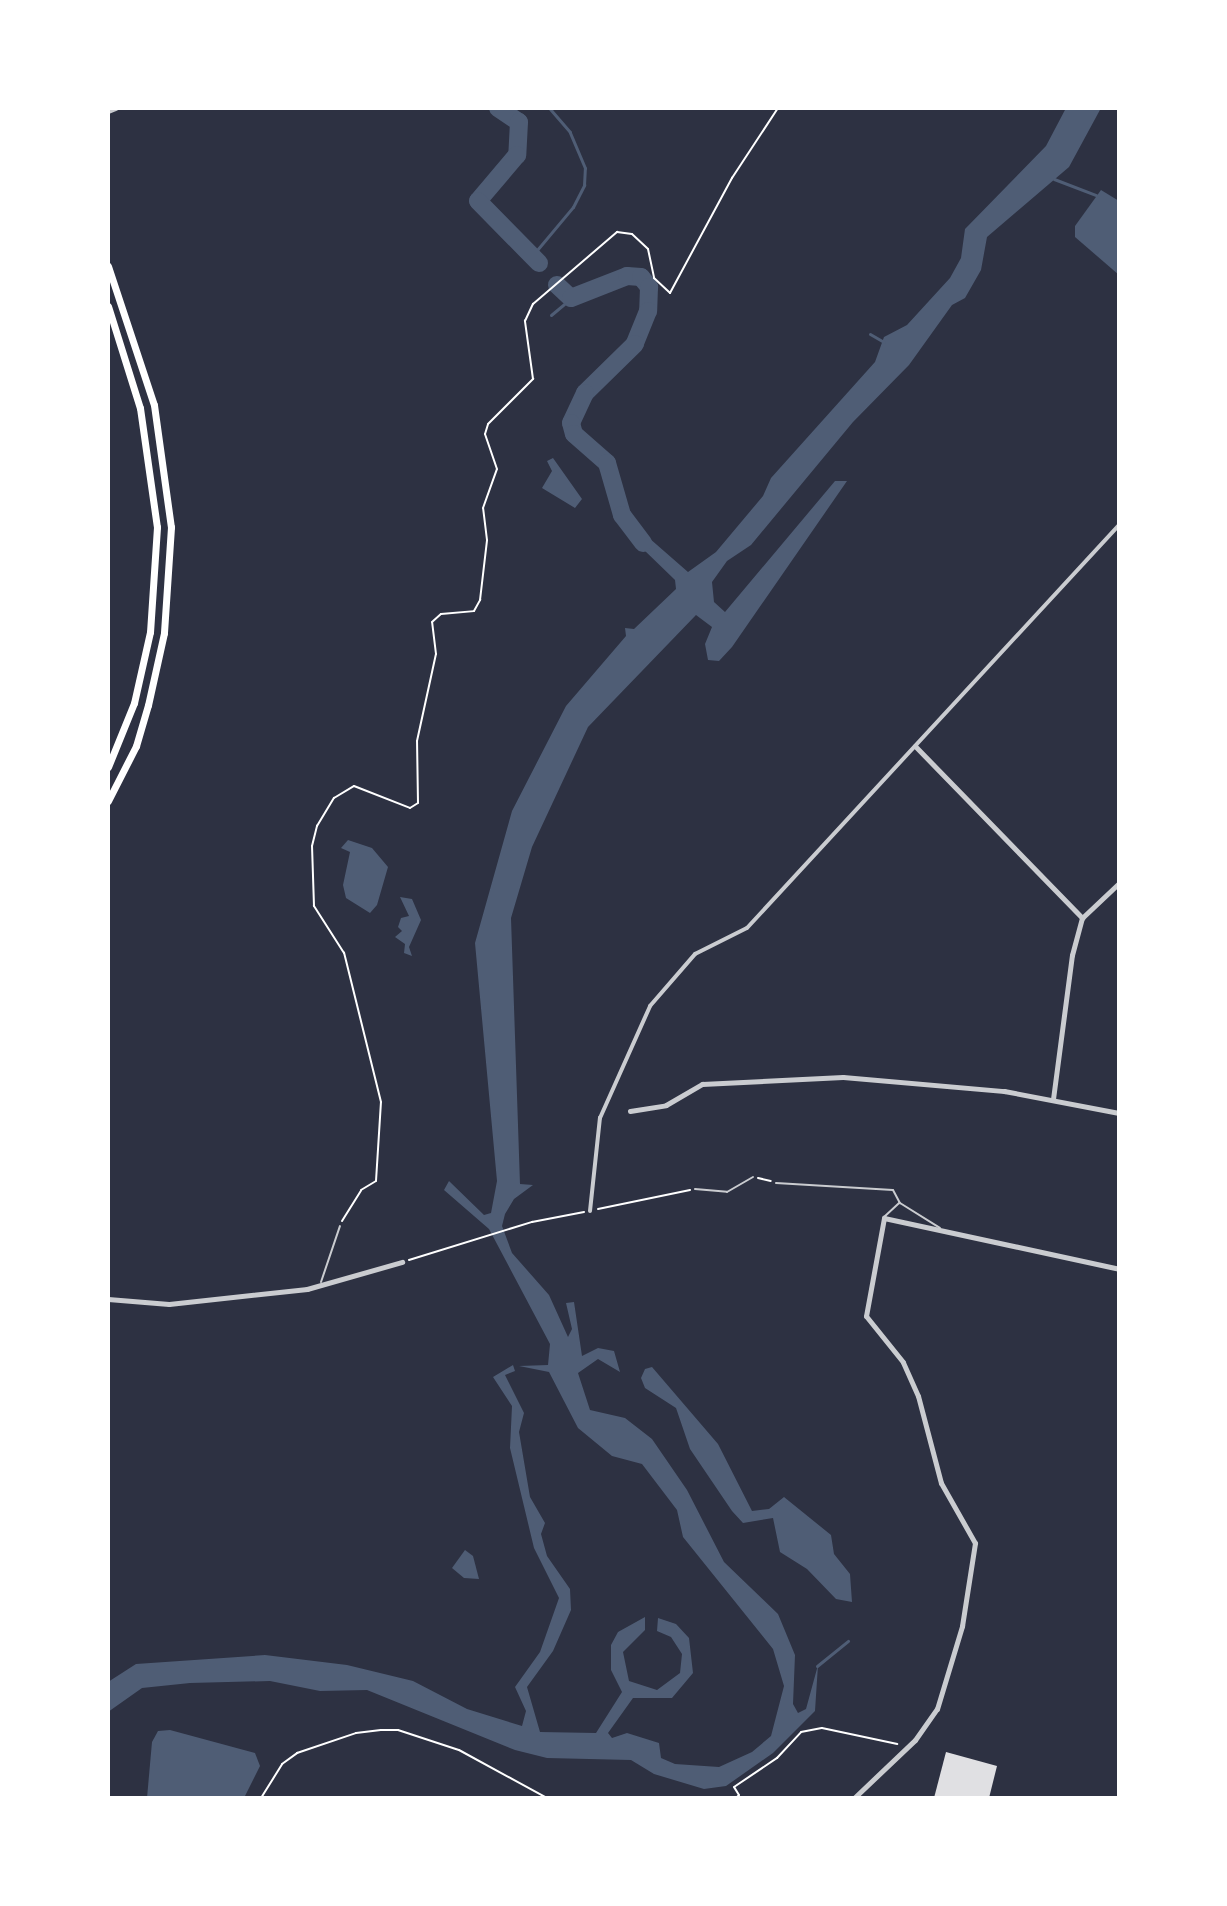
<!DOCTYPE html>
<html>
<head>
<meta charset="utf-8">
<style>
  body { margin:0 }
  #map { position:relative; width:1227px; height:1906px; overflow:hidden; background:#2d3142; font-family:Montserrat,sans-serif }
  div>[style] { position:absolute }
  .water>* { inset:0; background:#4f5d75 }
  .stream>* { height:3px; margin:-1.5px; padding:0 1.5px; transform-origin:1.5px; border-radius:1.5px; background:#4f5d75 }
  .river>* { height:18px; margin:-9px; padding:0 9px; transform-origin:9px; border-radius:9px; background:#4f5d75 }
  .building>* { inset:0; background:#e0e0e3 }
  .path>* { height:2px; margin:-1px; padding:0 1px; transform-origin:1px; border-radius:1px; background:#fff }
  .service>* { height:2px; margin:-1px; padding:0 1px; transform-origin:1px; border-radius:1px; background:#caccd0 }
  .pedestrian>* { height:4px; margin:-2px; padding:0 2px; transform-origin:2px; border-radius:2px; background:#caccd0 }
  .minor>* { height:5px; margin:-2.5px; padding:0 2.5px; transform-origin:2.5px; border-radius:2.5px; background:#caccd0 }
  .secondary>* { height:7px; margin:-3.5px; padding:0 3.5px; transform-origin:3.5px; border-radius:3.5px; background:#fff }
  span { translate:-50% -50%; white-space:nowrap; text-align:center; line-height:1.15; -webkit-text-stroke:7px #fff; paint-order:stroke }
  .frame { position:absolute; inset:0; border:110px solid #fff; pointer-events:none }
</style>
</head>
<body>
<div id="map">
  <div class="water">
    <div style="clip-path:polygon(1066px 108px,1101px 108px,1069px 167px,987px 237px,981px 270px,965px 298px,952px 305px,909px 365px,853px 422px,751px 545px,727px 561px,712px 582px,714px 602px,725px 612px,835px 481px,847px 481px,732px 647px,719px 661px,708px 660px,705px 644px,712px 627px,696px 615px,588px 727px,532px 847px,511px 918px,520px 1184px,533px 1185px,514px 1199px,505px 1214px,502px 1226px,512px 1253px,549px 1295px,568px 1337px,572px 1329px,566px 1303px,574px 1302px,582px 1356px,598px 1348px,614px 1351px,620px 1372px,598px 1359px,578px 1373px,590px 1410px,625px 1418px,652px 1439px,687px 1490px,724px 1562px,778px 1614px,795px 1655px,793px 1704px,798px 1713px,806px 1709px,818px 1665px,815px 1711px,773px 1753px,726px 1786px,704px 1789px,654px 1774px,631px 1760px,547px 1758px,515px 1750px,367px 1690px,320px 1691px,270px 1681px,190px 1683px,142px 1688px,108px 1712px,108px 1682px,136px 1664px,265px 1655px,347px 1665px,413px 1681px,467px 1709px,522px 1726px,526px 1711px,515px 1687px,540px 1652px,559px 1598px,534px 1548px,510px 1448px,512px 1406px,493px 1377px,513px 1365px,515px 1371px,505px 1375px,524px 1413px,519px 1432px,530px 1497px,545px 1523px,541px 1534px,547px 1556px,570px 1589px,571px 1610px,553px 1651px,527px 1687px,540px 1732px,596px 1733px,622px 1692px,611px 1670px,611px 1645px,618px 1632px,645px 1617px,645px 1630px,623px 1652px,629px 1681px,657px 1690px,680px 1673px,682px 1654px,671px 1637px,657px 1631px,658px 1618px,676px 1624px,689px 1638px,693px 1673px,672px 1698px,633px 1698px,608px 1733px,612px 1738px,627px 1733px,659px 1743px,661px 1758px,675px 1764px,719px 1767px,752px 1752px,771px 1736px,784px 1686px,773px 1649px,683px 1537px,677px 1510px,642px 1464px,612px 1456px,578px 1428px,549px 1372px,519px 1366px,548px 1365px,550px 1344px,489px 1229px,444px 1190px,449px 1181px,484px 1215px,491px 1213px,497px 1181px,475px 943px,512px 811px,566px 706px,626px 636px,625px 628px,634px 629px,676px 589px,675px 580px,642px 548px,625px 517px,688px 572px,716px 552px,763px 496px,771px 478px,875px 362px,884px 337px,907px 325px,950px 278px,961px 258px,965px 229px,1046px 146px)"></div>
    <div style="clip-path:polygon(1101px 190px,1119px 201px,1119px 275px,1075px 237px,1075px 226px)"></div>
    <div style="clip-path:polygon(553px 458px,582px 499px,575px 508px,542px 488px,552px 471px,547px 461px)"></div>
    <div style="clip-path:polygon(348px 840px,372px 848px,388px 867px,377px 905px,370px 913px,346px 898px,343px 885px,350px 852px,341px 848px)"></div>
    <div style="clip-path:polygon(400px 897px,412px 899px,421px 920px,409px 947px,412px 956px,404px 953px,405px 944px,395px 937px,402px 931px,398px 927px,401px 918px,409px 916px)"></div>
    <div style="clip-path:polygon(652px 1367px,718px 1444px,752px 1511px,769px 1509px,784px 1497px,831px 1535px,834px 1554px,850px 1574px,852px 1602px,836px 1599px,807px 1569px,780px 1552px,773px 1518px,743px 1523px,732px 1511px,690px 1449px,676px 1408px,645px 1388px,641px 1378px,645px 1369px)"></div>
    <div style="clip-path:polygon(465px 1550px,473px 1556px,479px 1579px,464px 1578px,452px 1568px)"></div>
    <div style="clip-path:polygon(170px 1730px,255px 1753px,260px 1766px,244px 1798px,147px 1798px,152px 1742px,158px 1731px)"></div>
  </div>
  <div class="stream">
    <div style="left:1054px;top:179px;width:45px;rotate:20.9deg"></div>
    <div style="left:532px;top:256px;width:64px;rotate:-50.1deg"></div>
    <div style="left:573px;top:207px;width:25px;rotate:-63deg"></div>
    <div style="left:584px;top:185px;width:17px;rotate:-87deg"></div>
    <div style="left:585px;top:168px;width:39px;rotate:-113deg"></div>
    <div style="left:570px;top:132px;width:32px;rotate:-131deg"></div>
    <div style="left:551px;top:315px;width:26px;rotate:-40deg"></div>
    <div style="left:870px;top:334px;width:16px;rotate:30deg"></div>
    <div style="left:817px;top:1666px;width:40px;rotate:-39deg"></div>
  </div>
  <div class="river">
    <div style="left:498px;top:108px;width:25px;rotate:34deg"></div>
    <div style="left:519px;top:122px;width:33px;rotate:93deg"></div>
    <div style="left:517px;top:155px;width:60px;rotate:130.3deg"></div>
    <div style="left:478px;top:201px;width:87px;rotate:45.5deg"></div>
    <div style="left:557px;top:285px;width:19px;rotate:43deg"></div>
    <div style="left:571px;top:298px;width:60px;rotate:-21.4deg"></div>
    <div style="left:627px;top:276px;width:14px;rotate:4deg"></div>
    <div style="left:641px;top:277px;width:13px;rotate:51deg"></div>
    <div style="left:649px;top:287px;width:24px;rotate:92deg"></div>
    <div style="left:648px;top:311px;width:35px;rotate:112deg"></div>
    <div style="left:635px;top:344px;width:70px;rotate:135.6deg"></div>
    <div style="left:585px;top:393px;width:33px;rotate:115deg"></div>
    <div style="left:571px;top:423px;width:11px;rotate:75deg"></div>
    <div style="left:574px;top:434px;width:44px;rotate:41.3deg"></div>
    <div style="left:607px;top:463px;width:54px;rotate:73.9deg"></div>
    <div style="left:622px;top:515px;width:35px;rotate:53deg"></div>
  </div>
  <div class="building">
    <div style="clip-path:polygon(946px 1752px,997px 1766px,989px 1798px,934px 1798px)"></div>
  </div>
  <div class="path">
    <div style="left:758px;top:1178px;width:13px;rotate:13deg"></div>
    <div style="left:598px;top:1209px;width:94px;rotate:-11.7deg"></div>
    <div style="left:342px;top:1221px;width:36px;rotate:-58deg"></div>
    <div style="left:361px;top:1190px;width:17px;rotate:-31deg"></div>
    <div style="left:376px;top:1181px;width:79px;rotate:-86.4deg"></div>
    <div style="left:381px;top:1102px;width:154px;rotate:-103.9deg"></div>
    <div style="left:344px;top:953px;width:56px;rotate:-122.6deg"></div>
    <div style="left:314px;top:906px;width:60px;rotate:-91.9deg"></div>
    <div style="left:312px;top:846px;width:21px;rotate:-76deg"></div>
    <div style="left:317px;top:826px;width:33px;rotate:-59deg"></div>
    <div style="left:334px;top:798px;width:23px;rotate:-31deg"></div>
    <div style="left:354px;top:786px;width:60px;rotate:21.4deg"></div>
    <div style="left:410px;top:808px;width:9px;rotate:-32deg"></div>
    <div style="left:418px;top:803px;width:62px;rotate:-90.9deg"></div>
    <div style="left:417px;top:741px;width:89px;rotate:-77.7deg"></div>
    <div style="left:436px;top:654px;width:32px;rotate:-97deg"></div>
    <div style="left:432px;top:622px;width:12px;rotate:-42deg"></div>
    <div style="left:441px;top:614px;width:33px;rotate:-5deg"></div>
    <div style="left:474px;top:611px;width:13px;rotate:-61deg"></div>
    <div style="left:480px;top:600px;width:60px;rotate:-83.3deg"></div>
    <div style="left:487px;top:540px;width:32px;rotate:-97deg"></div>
    <div style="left:483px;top:508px;width:41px;rotate:-70.3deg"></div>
    <div style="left:497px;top:469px;width:37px;rotate:-109deg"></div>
    <div style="left:485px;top:434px;width:10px;rotate:-73deg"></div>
    <div style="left:488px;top:424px;width:64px;rotate:-45deg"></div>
    <div style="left:533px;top:379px;width:59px;rotate:-97.9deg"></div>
    <div style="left:525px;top:321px;width:19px;rotate:-65deg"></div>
    <div style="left:533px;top:304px;width:111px;rotate:-40.6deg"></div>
    <div style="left:617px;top:232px;width:15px;rotate:8deg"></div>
    <div style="left:632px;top:234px;width:22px;rotate:43deg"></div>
    <div style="left:648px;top:249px;width:30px;rotate:78deg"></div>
    <div style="left:654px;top:278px;width:22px;rotate:43deg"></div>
    <div style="left:670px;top:293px;width:131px;rotate:-61.7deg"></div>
    <div style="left:732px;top:178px;width:84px;rotate:-56.7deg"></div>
    <div style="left:409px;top:1260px;width:129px;rotate:-17.2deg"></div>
    <div style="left:532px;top:1222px;width:53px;rotate:-10.9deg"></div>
    <div style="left:261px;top:1798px;width:40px;rotate:-58deg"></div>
    <div style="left:282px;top:1764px;width:19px;rotate:-36deg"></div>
    <div style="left:297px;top:1753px;width:62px;rotate:-18.7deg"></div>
    <div style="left:356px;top:1733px;width:25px;rotate:-7deg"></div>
    <div style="left:381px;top:1730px;width:17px"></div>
    <div style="left:398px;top:1730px;width:64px;rotate:18.2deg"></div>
    <div style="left:459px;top:1750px;width:100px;rotate:28.6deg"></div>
    <div style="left:736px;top:1798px;width:4px;rotate:-45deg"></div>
    <div style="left:739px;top:1795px;width:9px;rotate:-122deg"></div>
    <div style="left:734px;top:1787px;width:52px;rotate:-34deg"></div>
    <div style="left:777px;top:1758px;width:35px;rotate:-47deg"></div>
    <div style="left:801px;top:1732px;width:21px;rotate:-11deg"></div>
    <div style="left:822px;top:1728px;width:77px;rotate:12deg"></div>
  </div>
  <div class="service">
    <div style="left:776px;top:1183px;width:117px;rotate:3.4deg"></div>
    <div style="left:893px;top:1190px;width:15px;rotate:62deg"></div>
    <div style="left:900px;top:1203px;width:47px;rotate:32deg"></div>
    <div style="left:695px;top:1189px;width:32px;rotate:5deg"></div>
    <div style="left:727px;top:1192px;width:30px;rotate:-30deg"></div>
    <div style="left:884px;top:1217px;width:21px;rotate:-43deg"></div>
    <div style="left:321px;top:1282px;width:59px;rotate:-71.3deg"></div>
  </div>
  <div class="pedestrian">
    <div style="left:590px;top:1211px;width:94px;rotate:-83.9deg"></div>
    <div style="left:600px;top:1118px;width:123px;rotate:-65.9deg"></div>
    <div style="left:650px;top:1006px;width:69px;rotate:-49.1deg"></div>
    <div style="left:695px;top:954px;width:58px;rotate:-26.6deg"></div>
    <div style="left:747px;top:928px;width:548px;rotate:-47.29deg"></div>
  </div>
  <div class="minor">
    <div style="left:108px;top:111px;width:8px;rotate:-23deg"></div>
    <div style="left:915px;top:746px;width:240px;rotate:45.8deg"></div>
    <div style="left:1053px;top:1099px;width:145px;rotate:-82.5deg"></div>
    <div style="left:1072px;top:955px;width:38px;rotate:-75deg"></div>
    <div style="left:1082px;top:918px;width:51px;rotate:-43.4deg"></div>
    <div style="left:630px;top:1111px;width:36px;rotate:-9deg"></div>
    <div style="left:666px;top:1105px;width:42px;rotate:-30.3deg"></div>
    <div style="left:702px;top:1084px;width:141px;rotate:-2.8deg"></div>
    <div style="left:843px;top:1077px;width:162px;rotate:5deg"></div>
    <div style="left:1004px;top:1091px;width:117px;rotate:10.8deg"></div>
    <div style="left:108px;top:1299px;width:61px;rotate:4.7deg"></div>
    <div style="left:169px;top:1304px;width:139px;rotate:-6.2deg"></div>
    <div style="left:307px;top:1289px;width:99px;rotate:-15.9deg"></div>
    <div style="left:854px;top:1798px;width:84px;rotate:-43.6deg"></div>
    <div style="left:915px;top:1740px;width:38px;rotate:-55deg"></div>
    <div style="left:937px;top:1709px;width:87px;rotate:-73.2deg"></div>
    <div style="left:962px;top:1626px;width:84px;rotate:-81.1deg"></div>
    <div style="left:975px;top:1543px;width:69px;rotate:-119.5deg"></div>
    <div style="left:941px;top:1483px;width:90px;rotate:-104.8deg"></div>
    <div style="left:918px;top:1396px;width:37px;rotate:-114deg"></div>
    <div style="left:903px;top:1362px;width:59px;rotate:-128.8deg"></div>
    <div style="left:866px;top:1316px;width:100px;rotate:-79.6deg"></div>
    <div style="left:884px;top:1218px;width:240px;rotate:12.2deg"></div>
  </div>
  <div class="secondary">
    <div style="left:108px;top:266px;width:146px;rotate:71.7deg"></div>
    <div style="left:154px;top:405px;width:123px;rotate:82.1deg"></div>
    <div style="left:171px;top:527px;width:106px;rotate:93.8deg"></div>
    <div style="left:164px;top:633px;width:74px;rotate:102.5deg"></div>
    <div style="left:148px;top:705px;width:43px;rotate:106.3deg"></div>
    <div style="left:136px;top:746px;width:62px;rotate:117deg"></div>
    <div style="left:108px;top:306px;width:107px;rotate:72.6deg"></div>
    <div style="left:140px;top:408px;width:120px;rotate:81.9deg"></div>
    <div style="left:157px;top:527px;width:105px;rotate:93.8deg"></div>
    <div style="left:150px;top:632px;width:73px;rotate:102.7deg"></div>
    <div style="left:134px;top:703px;width:69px;rotate:112.1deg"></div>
  </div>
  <div class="frame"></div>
</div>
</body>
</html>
